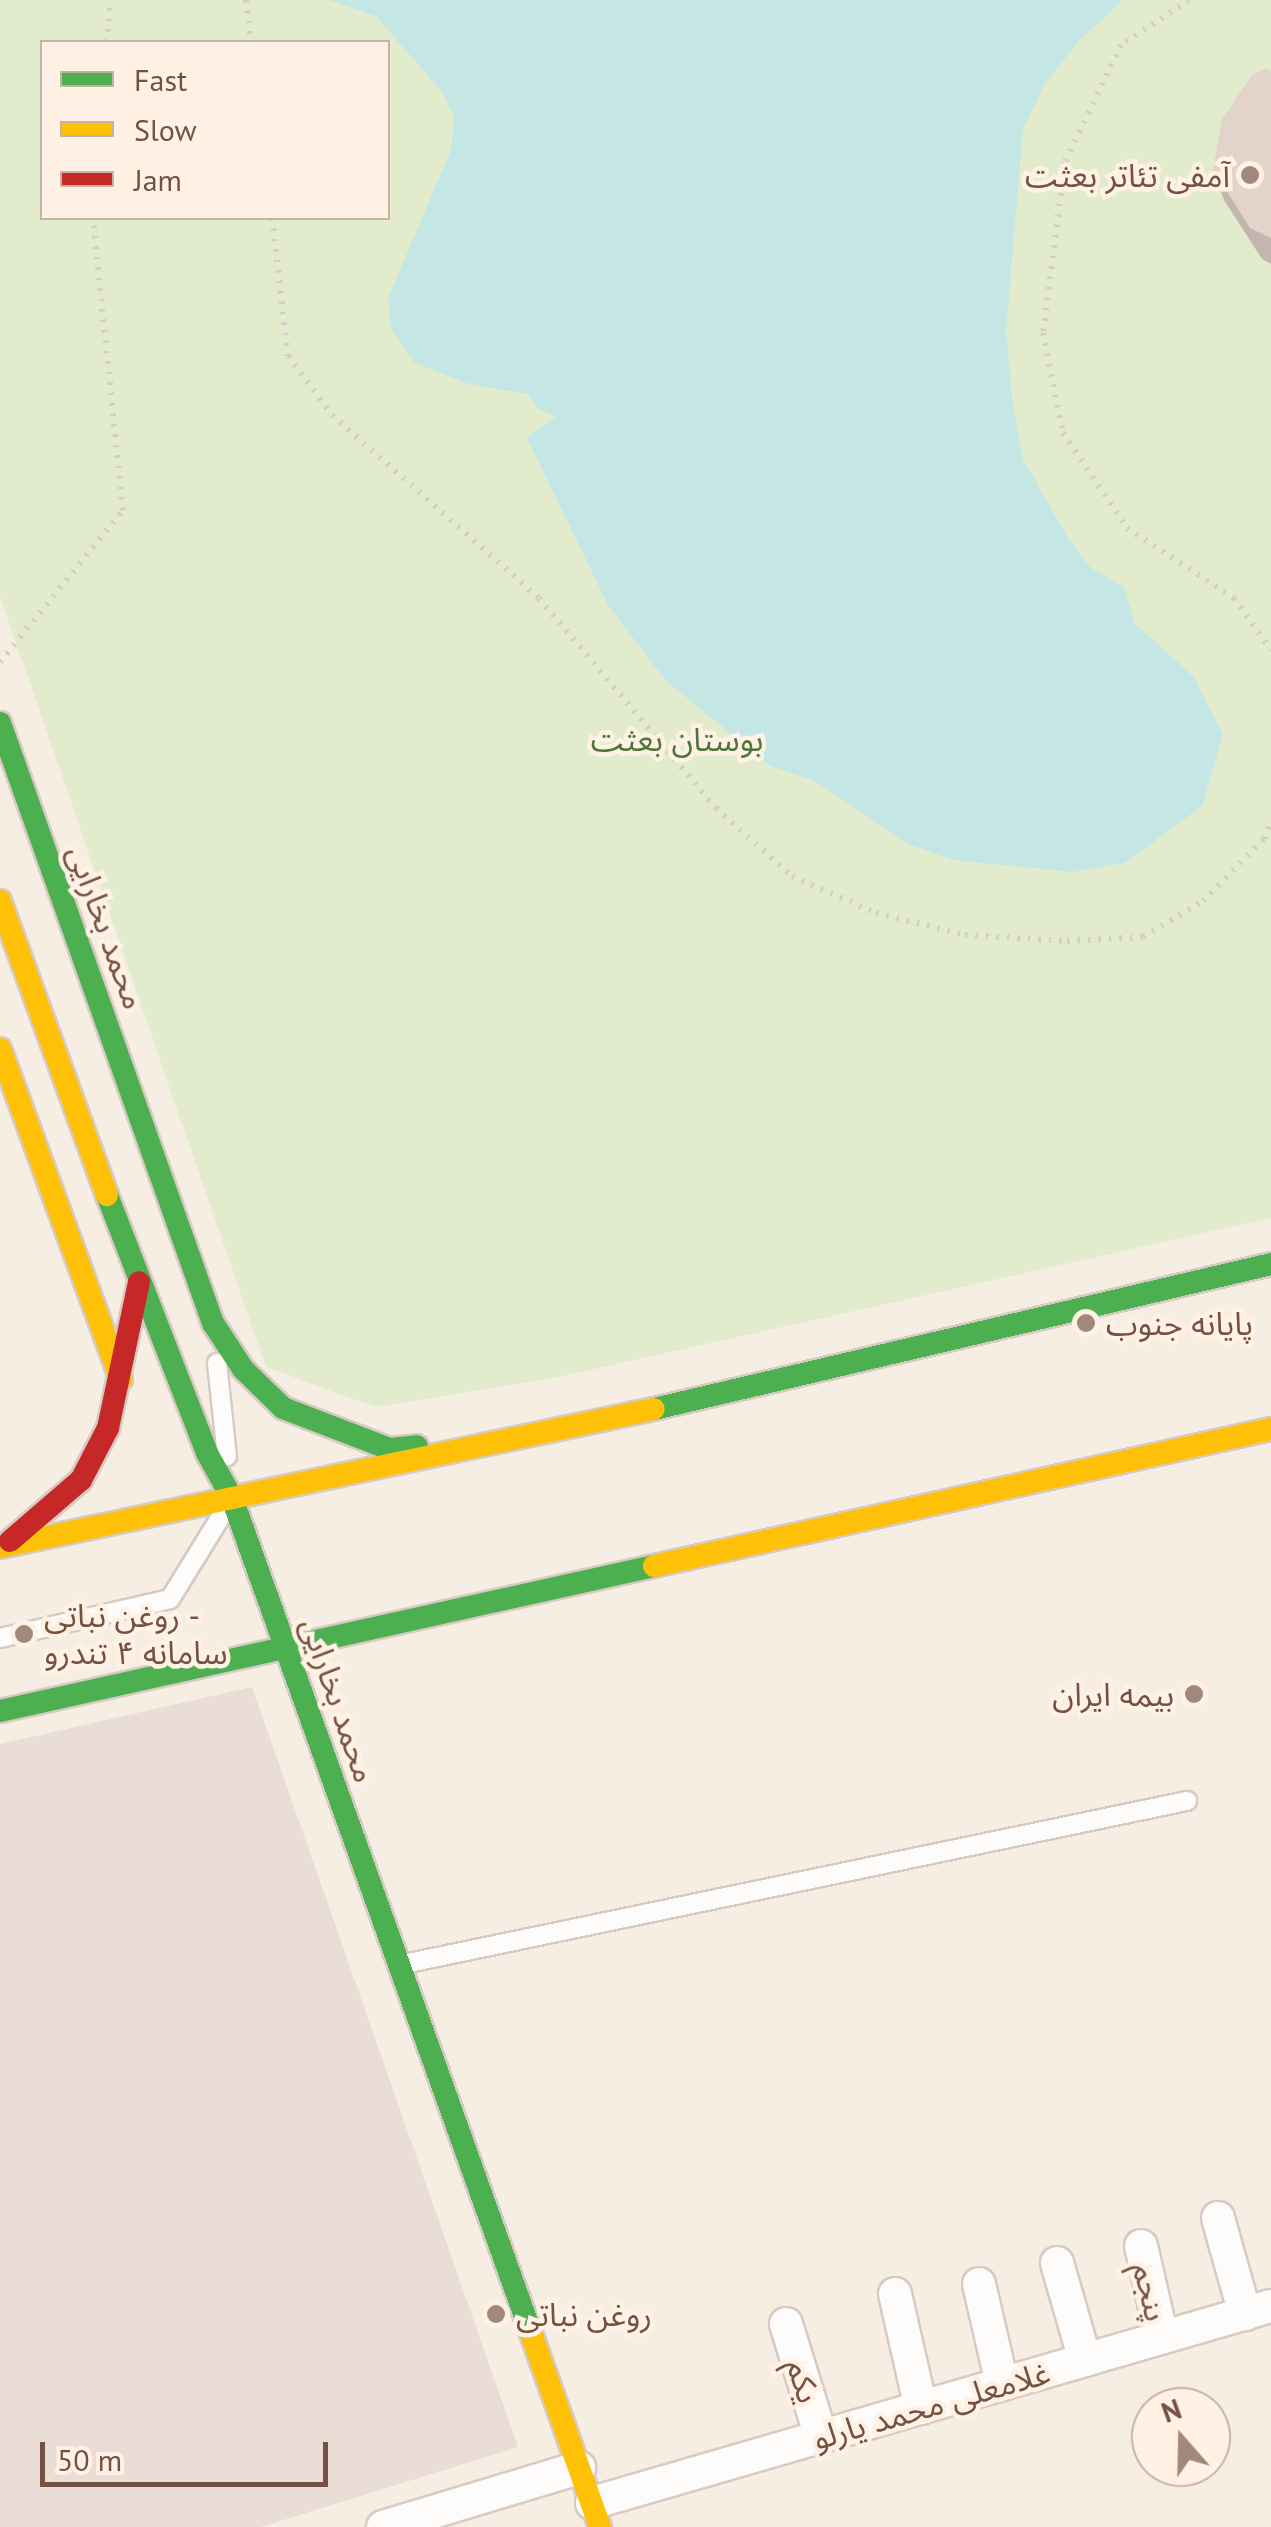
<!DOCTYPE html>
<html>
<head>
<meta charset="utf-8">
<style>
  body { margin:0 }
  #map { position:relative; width:1271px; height:2527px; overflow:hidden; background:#f6ede3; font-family:"PT Sans","Noto Sans Arabic",sans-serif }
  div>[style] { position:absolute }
  .industrial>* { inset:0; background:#e9ddd5 }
  .green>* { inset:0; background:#e2eccc }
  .water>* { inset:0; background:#c4e7e6 }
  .path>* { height:6px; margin-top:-3px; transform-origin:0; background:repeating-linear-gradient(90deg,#d7ccc7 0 2.5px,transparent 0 10.5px) }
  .roads { filter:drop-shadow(2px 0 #d7cac2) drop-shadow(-2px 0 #d7cac2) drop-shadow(0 2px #d7cac2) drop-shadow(0 -2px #d7cac2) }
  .lane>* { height:18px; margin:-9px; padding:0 9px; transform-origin:9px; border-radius:9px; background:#fefcfb }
  .street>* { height:32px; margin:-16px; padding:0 16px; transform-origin:16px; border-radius:16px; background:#fefcfb }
  .fast>* { height:22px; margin:-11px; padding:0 11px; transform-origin:11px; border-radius:11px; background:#4caf50 }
  .slow>* { height:22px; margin:-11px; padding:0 11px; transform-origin:11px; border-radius:11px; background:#ffc107 }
  .jam>* { height:22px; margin:-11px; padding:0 11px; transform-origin:11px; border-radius:11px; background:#c62828 }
  .wall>* { inset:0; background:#c3b6af }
  .building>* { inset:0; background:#e3d4cb }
  .dots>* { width:28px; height:28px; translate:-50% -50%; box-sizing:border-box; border:5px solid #fff2e4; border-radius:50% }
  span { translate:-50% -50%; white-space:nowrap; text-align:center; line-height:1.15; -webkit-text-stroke:9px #fff2e4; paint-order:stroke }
  .poi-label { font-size:32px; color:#745143 }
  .right { translate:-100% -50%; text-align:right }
  .left { translate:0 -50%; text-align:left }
  .park-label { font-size:32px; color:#4f7638 }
  .street-label { font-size:32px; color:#745143 }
  .legend { position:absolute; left:40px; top:40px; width:350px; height:180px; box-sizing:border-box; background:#fff2e4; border:2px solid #c7b2a4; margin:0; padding:12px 18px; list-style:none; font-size:30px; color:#745143 }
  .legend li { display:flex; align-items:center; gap:20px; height:50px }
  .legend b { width:50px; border:2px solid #c7b2a4 }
  .north { position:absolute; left:1131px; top:2387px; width:100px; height:100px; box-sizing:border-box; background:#fff2e4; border:2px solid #c7b2a4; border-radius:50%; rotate:340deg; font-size:28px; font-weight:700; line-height:40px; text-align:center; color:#745143 }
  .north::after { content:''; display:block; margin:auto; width:35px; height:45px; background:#a2887b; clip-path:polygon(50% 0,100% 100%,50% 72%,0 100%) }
  .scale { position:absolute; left:40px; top:2442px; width:288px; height:45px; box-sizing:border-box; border:5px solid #745143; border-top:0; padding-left:12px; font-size:30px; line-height:35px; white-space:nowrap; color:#745143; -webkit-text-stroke:8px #fff2e4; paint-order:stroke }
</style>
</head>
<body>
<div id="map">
  <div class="industrial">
    <div style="clip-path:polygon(252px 1687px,518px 2447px,261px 2527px,0 2527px,0 1744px)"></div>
  </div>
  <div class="green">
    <div style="clip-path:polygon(evenodd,0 0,1271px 0,1271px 1218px,549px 1379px,375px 1407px,266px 1367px,0 596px,0 0,42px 42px,388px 42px,388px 218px,42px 218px,42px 42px)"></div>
  </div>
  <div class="water">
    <div style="clip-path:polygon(329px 0,1123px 0,1078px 42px,1044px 85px,1023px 129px,1006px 332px,1013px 405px,1023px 459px,1069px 540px,1091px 568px,1124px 587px,1135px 624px,1193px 676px,1223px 734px,1202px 806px,1125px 863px,1072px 872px,954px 860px,907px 844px,815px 781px,770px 766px,665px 680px,608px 605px,527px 438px,556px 416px,539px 410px,528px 394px,469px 384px,415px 363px,391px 329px,388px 298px,451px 150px,454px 117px,442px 92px,376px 16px)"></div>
  </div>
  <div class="path">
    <div style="left:246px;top:0;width:42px;rotate:83.2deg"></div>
    <div style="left:1189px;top:0;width:82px;rotate:146.5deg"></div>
    <div style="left:1121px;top:45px;width:130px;rotate:115.6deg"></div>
    <div style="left:1065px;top:162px;width:172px;rotate:97.3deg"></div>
    <div style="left:1043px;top:333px;width:102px;rotate:78.7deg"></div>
    <div style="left:1063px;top:433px;width:115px;rotate:56deg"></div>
    <div style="left:1127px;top:528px;width:128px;rotate:33.2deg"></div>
    <div style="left:1234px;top:598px;width:64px;rotate:54.6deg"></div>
    <div style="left:106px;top:42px;width:42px;rotate:-83.2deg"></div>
    <div style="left:272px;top:218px;width:139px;rotate:83.4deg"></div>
    <div style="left:288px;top:356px;width:74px;rotate:53.3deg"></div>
    <div style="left:332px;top:415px;width:276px;rotate:41.5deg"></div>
    <div style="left:539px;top:598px;width:275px;rotate:49.9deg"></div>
    <div style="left:716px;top:808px;width:102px;rotate:41.8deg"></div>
    <div style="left:792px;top:876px;width:92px;rotate:23.8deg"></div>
    <div style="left:876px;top:913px;width:92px;rotate:13.9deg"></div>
    <div style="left:965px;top:935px;width:102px;rotate:3.4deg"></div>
    <div style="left:1067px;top:941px;width:76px;rotate:-3deg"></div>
    <div style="left:1143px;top:937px;width:70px;rotate:-31deg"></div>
    <div style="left:1203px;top:901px;width:87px;rotate:-45.5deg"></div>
    <div style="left:1264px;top:839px;width:19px;rotate:-69deg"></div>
    <div style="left:0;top:662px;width:196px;rotate:-51deg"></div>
    <div style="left:123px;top:510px;width:294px;rotate:-95.9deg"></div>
  </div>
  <div class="roads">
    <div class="lane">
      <div style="left:217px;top:1363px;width:94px;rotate:83.9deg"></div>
      <div style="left:0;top:1638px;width:174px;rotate:-12.9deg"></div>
      <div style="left:170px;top:1599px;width:105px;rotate:-58.3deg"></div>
      <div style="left:399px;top:1965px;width:805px;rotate:-11.76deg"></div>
    </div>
    <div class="street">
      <div style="left:1218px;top:2218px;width:100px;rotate:74.3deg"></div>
      <div style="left:1141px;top:2246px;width:94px;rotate:77.1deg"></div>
      <div style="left:1057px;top:2263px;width:101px;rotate:73.9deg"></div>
      <div style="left:979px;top:2284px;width:103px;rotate:77deg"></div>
      <div style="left:895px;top:2294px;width:117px;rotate:77.2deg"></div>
      <div style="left:786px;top:2324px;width:118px;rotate:72.8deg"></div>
      <div style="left:592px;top:2503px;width:707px;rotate:-16.18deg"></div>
      <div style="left:383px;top:2527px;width:205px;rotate:-16.8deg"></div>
    </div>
    <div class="fast">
      <div style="left:0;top:723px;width:637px;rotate:70.46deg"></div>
      <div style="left:107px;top:1195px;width:277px;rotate:68.8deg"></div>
      <div style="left:207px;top:1453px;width:51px;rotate:60.9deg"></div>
      <div style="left:232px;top:1498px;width:890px;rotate:70.3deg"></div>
      <div style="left:213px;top:1323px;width:55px;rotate:56.9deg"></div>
      <div style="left:243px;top:1369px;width:56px;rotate:44.3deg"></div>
      <div style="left:283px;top:1408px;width:115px;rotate:21deg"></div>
      <div style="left:390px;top:1449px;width:27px;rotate:-6deg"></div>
      <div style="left:654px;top:1409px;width:634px;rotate:-13.22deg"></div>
      <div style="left:0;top:1711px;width:670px;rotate:-12.5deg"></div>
    </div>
    <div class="slow">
      <div style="left:0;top:901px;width:313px;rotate:70deg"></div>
      <div style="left:0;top:1049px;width:352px;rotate:69.9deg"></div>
      <div style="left:0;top:1547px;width:668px;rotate:-11.92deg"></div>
      <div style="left:654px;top:1566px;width:632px;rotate:-12.52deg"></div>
      <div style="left:532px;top:2336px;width:203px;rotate:70.4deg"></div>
    </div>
    <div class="jam">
      <div style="left:10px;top:1541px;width:94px;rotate:-40.7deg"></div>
      <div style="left:81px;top:1480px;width:59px;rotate:-62.6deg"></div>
      <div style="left:108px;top:1428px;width:149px;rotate:-78deg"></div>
    </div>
  </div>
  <div class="wall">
    <div style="clip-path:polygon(1271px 71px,1271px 264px,1262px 259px,1224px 200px,1213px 169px)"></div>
  </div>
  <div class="building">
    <div style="clip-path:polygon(1267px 68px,1271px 71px,1271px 238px,1250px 228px,1213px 169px,1222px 119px,1252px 75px)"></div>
  </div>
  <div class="dots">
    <div style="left:1250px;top:175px;background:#a2887b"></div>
    <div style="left:1086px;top:1323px;background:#a2887b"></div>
    <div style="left:24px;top:1634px;background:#a2887b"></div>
    <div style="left:1194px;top:1694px;background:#a2887b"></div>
    <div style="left:496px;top:2314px;background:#a2887b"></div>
  </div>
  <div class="poi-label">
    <span class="right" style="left:1230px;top:175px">آمفی تئاتر بعثت</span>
    <span class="left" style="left:1106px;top:1323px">پایانه جنوب</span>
    <span class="left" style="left:44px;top:1634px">روغن نباتی -<br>سامانه ۴ تندرو</span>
    <span class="right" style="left:1174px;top:1694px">بیمه ایران</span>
    <span class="left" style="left:516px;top:2314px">روغن نباتی</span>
  </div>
  <div class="park-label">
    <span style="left:677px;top:739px">بوستان بعثت</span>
  </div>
  <div class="street-label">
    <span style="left:107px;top:927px;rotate:70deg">محمد بخارایی</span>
    <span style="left:339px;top:1700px;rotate:71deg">محمد بخارایی</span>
    <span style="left:1151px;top:2292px;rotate:77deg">پنجم</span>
    <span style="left:804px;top:2381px;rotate:73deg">یکم</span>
    <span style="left:931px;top:2405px;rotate:-16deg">غلامعلی محمد یارلو</span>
  </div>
  <ul class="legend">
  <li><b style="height:12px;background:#4caf50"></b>Fast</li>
  <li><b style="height:12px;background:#ffc107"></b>Slow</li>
  <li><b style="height:12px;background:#c62828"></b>Jam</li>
  </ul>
  <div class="north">N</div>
  <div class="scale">50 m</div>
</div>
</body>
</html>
